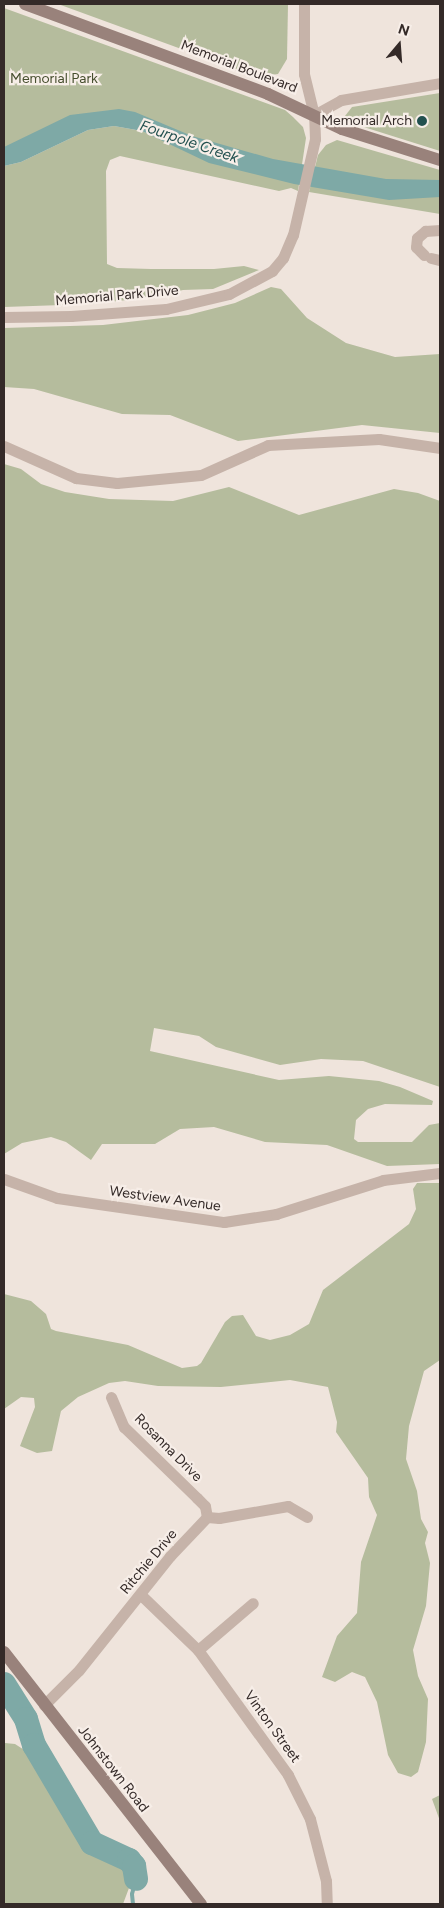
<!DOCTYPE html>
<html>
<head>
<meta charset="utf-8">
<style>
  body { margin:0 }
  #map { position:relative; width:444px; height:1908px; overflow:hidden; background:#efe4dc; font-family:Figtree,sans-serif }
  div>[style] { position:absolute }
  .green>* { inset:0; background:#b5bc9d }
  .water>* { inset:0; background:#7ea9a6 }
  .stream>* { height:4px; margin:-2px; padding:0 2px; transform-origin:2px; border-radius:2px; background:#7ea9a6 }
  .river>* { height:24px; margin:-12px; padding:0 12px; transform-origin:12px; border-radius:12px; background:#7ea9a6 }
  .street>* { height:11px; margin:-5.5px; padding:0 5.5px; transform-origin:5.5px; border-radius:5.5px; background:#c6b3a9 }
  .secondary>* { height:12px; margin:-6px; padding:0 6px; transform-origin:6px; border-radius:6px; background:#99827b }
  .dots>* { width:14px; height:14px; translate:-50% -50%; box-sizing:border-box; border:2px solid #f7eee8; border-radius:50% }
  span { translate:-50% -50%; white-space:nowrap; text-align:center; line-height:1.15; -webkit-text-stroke:4.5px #f7eee8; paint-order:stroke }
  .street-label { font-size:14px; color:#342a28 }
  .park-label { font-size:14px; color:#474f2f }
  .poi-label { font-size:14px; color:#342a28 }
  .right { translate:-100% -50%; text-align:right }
  .water-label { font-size:15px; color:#22504f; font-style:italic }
  .frame { position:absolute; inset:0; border:5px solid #342a28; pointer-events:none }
  .north { position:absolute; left:374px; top:20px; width:50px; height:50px; -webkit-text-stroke:4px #f7eee8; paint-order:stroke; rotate:18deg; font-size:14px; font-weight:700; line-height:20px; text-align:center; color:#342a28 }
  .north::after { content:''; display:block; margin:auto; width:18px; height:22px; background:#342a28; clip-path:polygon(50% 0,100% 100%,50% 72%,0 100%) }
</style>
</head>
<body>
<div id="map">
  <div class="green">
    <div style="clip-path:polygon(58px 4px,288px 4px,287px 59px,278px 74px,258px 77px)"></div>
    <div style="clip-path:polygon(4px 8px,285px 110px,293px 117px,303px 127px,306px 138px,298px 191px,291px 188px,279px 191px,120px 156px,110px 160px,106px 171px,107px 264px,117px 268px,151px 269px,214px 269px,244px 266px,259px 270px,213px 289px,183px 290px,154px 297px,91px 304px,4px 307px,4px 166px,21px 162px,88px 130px,114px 126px,142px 131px,189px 152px,123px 118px,4px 155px)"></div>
    <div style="clip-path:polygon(440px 93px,440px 151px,351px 123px,345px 116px,352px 107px)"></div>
    <div style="clip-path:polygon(337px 140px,440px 170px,440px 214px,309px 192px,318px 155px,326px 145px)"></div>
    <div style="clip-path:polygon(271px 287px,281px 289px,307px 318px,346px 343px,395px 357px,440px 354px,440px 433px,362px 425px,238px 441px,170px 415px,122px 414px,34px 389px,4px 387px,4px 328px,103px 325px,188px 315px,235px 303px)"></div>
    <div style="clip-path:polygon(4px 464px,21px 469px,41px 484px,65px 492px,109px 499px,173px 501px,229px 487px,299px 515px,394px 489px,418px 493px,440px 501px,440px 1087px,363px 1061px,321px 1059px,280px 1065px,216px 1047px,199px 1036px,154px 1028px,150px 1051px,279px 1080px,329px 1076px,379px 1081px,400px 1087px,433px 1101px,432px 1105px,385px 1104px,368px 1109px,356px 1120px,354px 1139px,358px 1142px,412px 1142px,429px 1125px,440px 1123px,440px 1164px,387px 1166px,327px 1145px,265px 1142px,214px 1127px,180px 1129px,155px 1144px,102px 1144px,91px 1160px,66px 1142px,51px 1137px,22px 1143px,4px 1154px)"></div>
    <div style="clip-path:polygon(417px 1183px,440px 1183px,440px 1360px,424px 1371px,409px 1426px,406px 1459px,417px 1491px,421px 1519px,428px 1532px,425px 1543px,430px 1563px,426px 1606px,413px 1650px,418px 1676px,428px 1699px,426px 1742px,418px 1772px,411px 1777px,398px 1773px,388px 1755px,377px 1702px,365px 1677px,352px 1672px,335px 1682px,322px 1677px,337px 1636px,357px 1613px,361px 1562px,377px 1515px,369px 1497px,368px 1478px,336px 1432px,337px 1422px,328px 1387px,290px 1380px,221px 1387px,158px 1386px,125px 1381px,109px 1383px,78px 1397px,61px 1411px,52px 1451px,37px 1453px,20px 1446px,35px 1407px,34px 1398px,21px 1397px,4px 1409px,4px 1294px,31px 1301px,46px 1314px,51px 1329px,56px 1331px,128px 1345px,182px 1368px,197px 1366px,201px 1363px,225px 1322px,232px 1316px,243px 1315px,256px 1336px,270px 1340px,290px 1335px,309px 1324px,323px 1290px,409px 1224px,416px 1209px,413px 1189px)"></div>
    <div style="clip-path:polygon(5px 1743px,15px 1744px,32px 1755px,93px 1853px,129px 1871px,132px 1880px,123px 1904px,4px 1904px)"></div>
    <div style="clip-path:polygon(440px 1795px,440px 1821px,432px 1799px)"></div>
  </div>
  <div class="water">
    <div style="clip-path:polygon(119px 109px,135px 112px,192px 136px,273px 159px,386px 179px,440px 180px,440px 197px,389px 200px,294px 184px,209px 163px,142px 131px,114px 126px,88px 130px,21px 162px,4px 166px,4px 147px,70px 115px)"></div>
  </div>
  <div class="stream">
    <div style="left:133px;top:1904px;width:10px;rotate:-96deg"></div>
    <div style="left:132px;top:1894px;width:16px;rotate:-75deg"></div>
  </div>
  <div class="river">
    <div style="left:4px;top:1684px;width:41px;rotate:57.8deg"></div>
    <div style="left:26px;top:1719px;width:27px;rotate:73deg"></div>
    <div style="left:34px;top:1745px;width:114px;rotate:59.4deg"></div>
    <div style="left:92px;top:1843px;width:41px;rotate:24.7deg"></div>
    <div style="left:129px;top:1860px;width:8px;rotate:50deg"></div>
    <div style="left:134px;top:1866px;width:13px;rotate:81deg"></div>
  </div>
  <div class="street">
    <div style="left:314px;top:115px;width:31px;rotate:-29deg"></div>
    <div style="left:341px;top:100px;width:100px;rotate:-9.7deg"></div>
    <div style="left:424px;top:255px;width:11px;rotate:-135deg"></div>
    <div style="left:416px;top:247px;width:9px;rotate:-84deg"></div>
    <div style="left:417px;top:238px;width:11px;rotate:-41deg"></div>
    <div style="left:425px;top:231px;width:15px;rotate:-4deg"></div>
    <div style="left:431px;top:258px;width:9px;rotate:13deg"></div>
    <div style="left:4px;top:317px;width:67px;rotate:-0.9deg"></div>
    <div style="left:71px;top:316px;width:95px;rotate:-4.2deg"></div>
    <div style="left:166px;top:309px;width:65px;rotate:-13.4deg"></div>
    <div style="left:229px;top:294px;width:49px;rotate:-28.1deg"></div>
    <div style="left:272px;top:271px;width:17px;rotate:-50deg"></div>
    <div style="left:283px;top:258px;width:25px;rotate:-67deg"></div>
    <div style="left:293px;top:235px;width:98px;rotate:-77.1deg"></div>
    <div style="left:315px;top:139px;width:24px;rotate:-92deg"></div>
    <div style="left:314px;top:115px;width:42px;rotate:-103.7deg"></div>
    <div style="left:304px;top:74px;width:70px;rotate:-90deg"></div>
    <div style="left:4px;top:446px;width:79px;rotate:24deg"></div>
    <div style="left:76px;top:478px;width:41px;rotate:7deg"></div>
    <div style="left:117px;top:483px;width:84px;rotate:-5.4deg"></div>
    <div style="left:201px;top:475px;width:73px;rotate:-24.1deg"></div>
    <div style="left:268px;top:445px;width:111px;rotate:-3.1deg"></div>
    <div style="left:379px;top:439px;width:62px;rotate:8.4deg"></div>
    <div style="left:4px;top:1179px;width:56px;rotate:19.7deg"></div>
    <div style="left:57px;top:1198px;width:169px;rotate:8.2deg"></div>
    <div style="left:224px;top:1222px;width:53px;rotate:-8.7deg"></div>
    <div style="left:276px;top:1214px;width:112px;rotate:-17.6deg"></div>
    <div style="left:383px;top:1180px;width:57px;rotate:-7deg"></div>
    <div style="left:111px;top:1397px;width:33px;rotate:67deg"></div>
    <div style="left:124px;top:1427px;width:102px;rotate:44.2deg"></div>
    <div style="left:197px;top:1498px;width:11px;rotate:45deg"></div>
    <div style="left:205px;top:1506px;width:11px;rotate:80deg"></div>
    <div style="left:207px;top:1517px;width:12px;rotate:5deg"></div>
    <div style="left:219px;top:1518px;width:70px;rotate:-9.9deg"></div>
    <div style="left:288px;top:1506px;width:22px;rotate:30deg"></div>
    <div style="left:141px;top:1595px;width:79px;rotate:44deg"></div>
    <div style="left:198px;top:1650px;width:154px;rotate:54.2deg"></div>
    <div style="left:288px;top:1775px;width:49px;rotate:63.4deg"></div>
    <div style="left:310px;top:1819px;width:64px;rotate:75.5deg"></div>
    <div style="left:326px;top:1881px;width:23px;rotate:88deg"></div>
    <div style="left:198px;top:1650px;width:72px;rotate:-40.5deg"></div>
    <div style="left:44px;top:1705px;width:49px;rotate:-45deg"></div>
    <div style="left:79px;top:1670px;width:146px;rotate:-51.4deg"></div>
    <div style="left:170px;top:1556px;width:54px;rotate:-46.5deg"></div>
  </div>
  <div class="secondary">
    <div style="left:25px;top:4px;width:259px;rotate:20.3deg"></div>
    <div style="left:268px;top:94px;width:82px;rotate:25.3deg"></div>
    <div style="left:342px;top:129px;width:103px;rotate:17.6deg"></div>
    <div style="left:4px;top:1652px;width:320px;rotate:52deg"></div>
  </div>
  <div class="dots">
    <div style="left:422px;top:121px;background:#22504f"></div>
  </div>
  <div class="street-label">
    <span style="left:239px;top:67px;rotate:21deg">Memorial Boulevard</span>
    <span style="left:117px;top:296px;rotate:-5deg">Memorial Park Drive</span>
    <span style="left:165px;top:1199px;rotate:8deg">Westview Avenue</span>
    <span style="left:168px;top:1448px;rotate:45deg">Rosanna Drive</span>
    <span style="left:149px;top:1562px;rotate:-50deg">Ritchie Drive</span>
    <span style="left:272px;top:1727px;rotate:54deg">Vinton Street</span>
    <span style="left:113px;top:1769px;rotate:52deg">Johnstown Road</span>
  </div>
  <div class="park-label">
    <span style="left:54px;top:79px">Memorial Park</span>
  </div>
  <div class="poi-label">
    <span class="right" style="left:412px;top:121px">Memorial Arch</span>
  </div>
  <div class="water-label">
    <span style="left:189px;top:142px;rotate:19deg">Fourpole Creek</span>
  </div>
  <div class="frame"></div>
  <div class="north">N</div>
</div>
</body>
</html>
